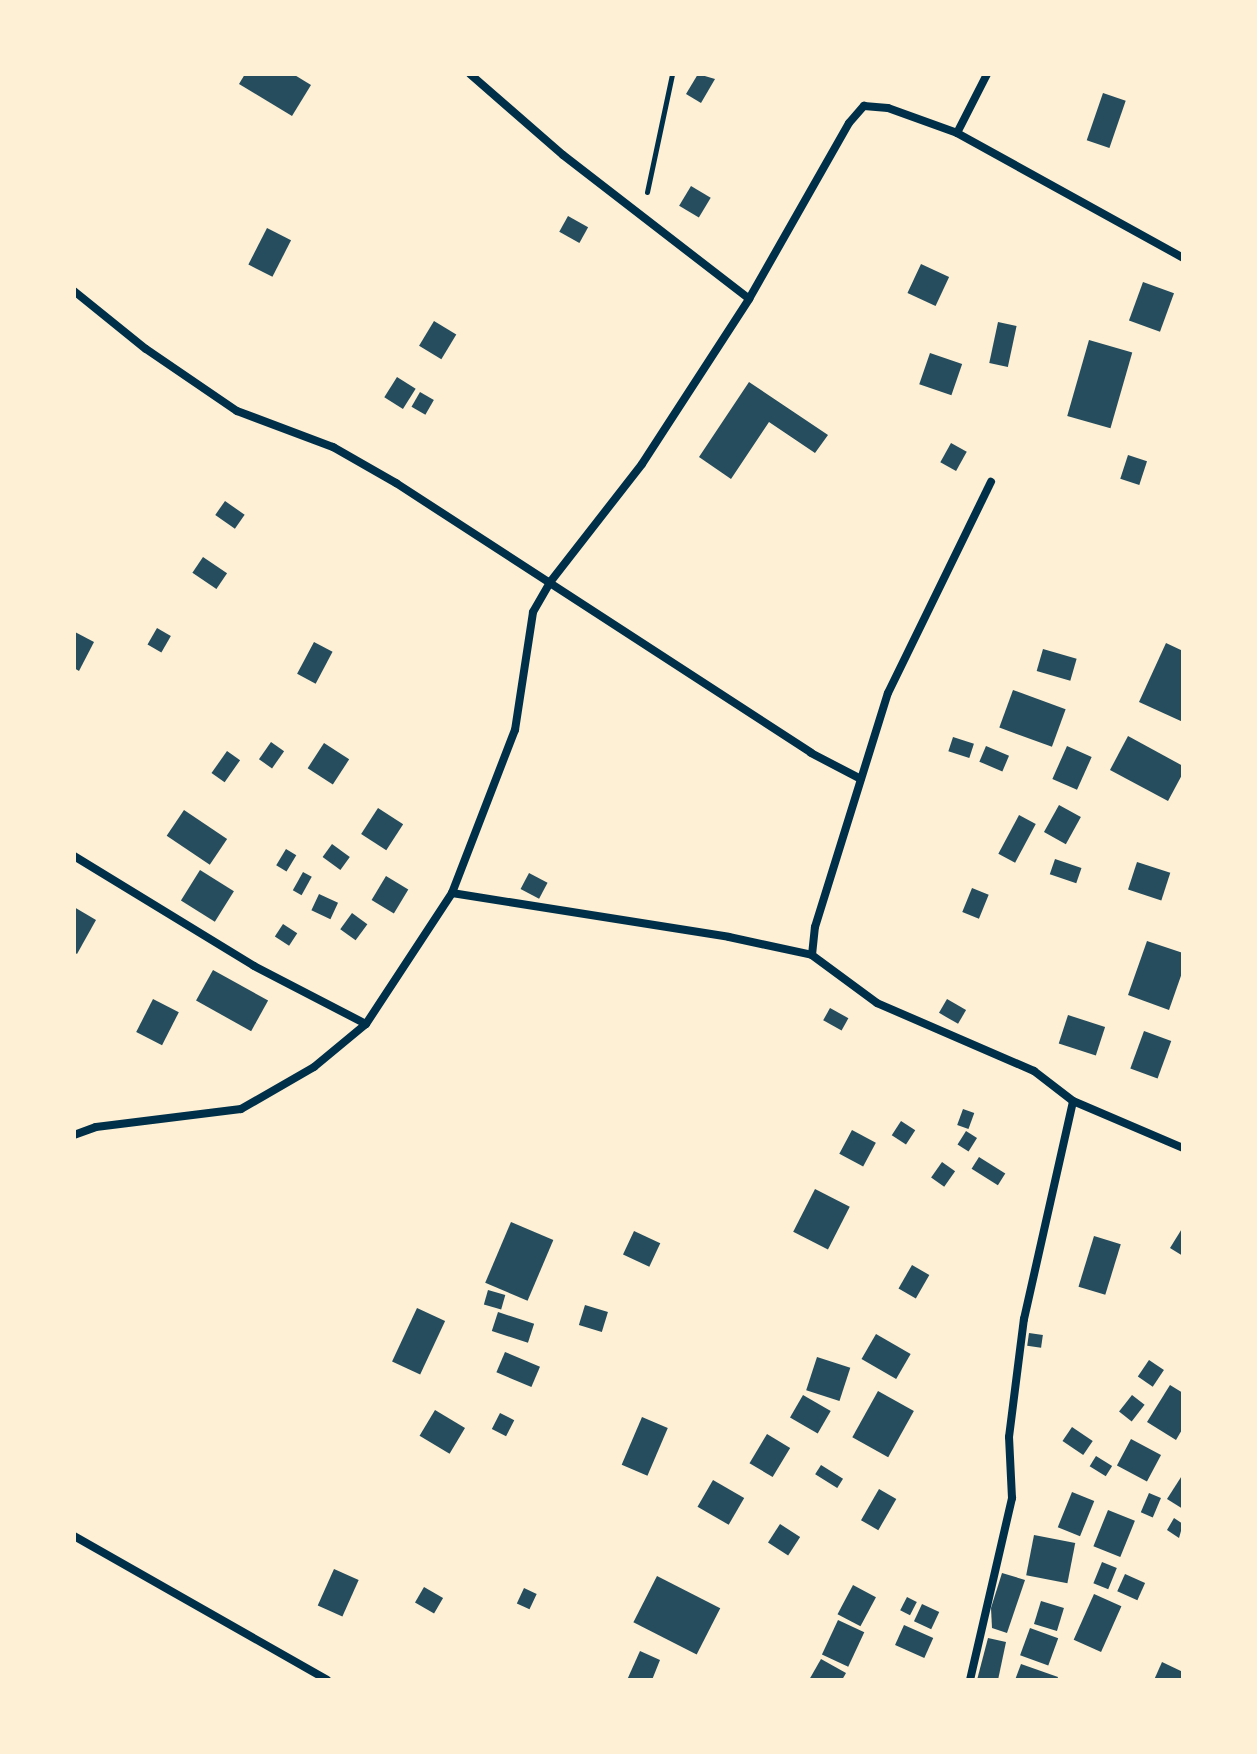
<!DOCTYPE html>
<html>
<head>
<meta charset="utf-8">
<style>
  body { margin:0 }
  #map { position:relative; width:1257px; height:1754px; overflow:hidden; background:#fdf0d5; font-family:"Fira Sans",sans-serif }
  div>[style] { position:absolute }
  .building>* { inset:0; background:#264d5e; transform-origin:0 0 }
  .path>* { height:5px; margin:-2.5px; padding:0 2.5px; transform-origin:2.5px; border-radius:2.5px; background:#003049 }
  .minor>* { height:8px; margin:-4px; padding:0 4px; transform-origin:4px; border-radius:4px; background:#003049 }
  span { translate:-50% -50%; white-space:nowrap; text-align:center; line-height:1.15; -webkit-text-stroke:7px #fdf0d5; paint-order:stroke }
  .frame { position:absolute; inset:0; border:76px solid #fdf0d5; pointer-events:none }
</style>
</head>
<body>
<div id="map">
  <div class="building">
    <div style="clip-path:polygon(245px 74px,293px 74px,311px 85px,292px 116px,239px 84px)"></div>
    <div style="clip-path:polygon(698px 74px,715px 79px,701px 103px,686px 94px)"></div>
    <div style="left:1103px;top:93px;width:24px;height:50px;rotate:19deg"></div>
    <div style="left:691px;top:186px;width:23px;height:23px;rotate:31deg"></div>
    <div style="left:568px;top:216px;width:23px;height:18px;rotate:29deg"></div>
    <div style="left:267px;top:228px;width:27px;height:41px;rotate:27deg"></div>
    <div style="left:921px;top:264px;width:31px;height:32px;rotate:25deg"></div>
    <div style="left:1143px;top:282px;width:33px;height:41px;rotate:20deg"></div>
    <div style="left:434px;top:321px;width:26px;height:29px;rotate:31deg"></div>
    <div style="left:998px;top:322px;width:19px;height:42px;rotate:12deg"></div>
    <div style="left:1089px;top:340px;width:45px;height:79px;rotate:16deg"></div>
    <div style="left:930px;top:353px;width:34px;height:33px;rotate:19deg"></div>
    <div style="left:397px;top:377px;width:22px;height:24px;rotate:32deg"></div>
    <div style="clip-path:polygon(749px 382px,828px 435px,815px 453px,769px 422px,731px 479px,699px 457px)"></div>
    <div style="left:420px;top:392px;width:16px;height:17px;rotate:30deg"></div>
    <div style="left:951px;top:443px;width:18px;height:22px;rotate:29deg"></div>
    <div style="left:1128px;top:455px;width:20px;height:25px;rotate:18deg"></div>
    <div style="left:225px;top:501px;width:24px;height:17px;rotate:35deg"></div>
    <div style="left:203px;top:557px;width:29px;height:19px;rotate:34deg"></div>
    <div style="left:157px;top:628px;width:16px;height:19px;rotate:30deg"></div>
    <div style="clip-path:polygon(75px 632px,94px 642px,79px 671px,74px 668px)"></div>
    <div style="left:314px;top:642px;width:21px;height:36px;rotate:28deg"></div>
    <div style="clip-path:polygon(1166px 643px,1183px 651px,1183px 722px,1139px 702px)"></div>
    <div style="left:1043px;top:649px;width:35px;height:23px;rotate:16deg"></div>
    <div style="left:1013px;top:690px;width:56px;height:40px;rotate:20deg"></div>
    <div style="clip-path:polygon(1128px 736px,1183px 766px,1183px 773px,1168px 801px,1110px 770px)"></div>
    <div style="left:953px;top:737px;width:22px;height:15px;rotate:18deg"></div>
    <div style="left:271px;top:742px;width:16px;height:21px;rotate:35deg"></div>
    <div style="left:324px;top:743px;width:30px;height:30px;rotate:33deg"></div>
    <div style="left:986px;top:746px;width:25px;height:17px;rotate:23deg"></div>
    <div style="left:1067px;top:746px;width:27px;height:36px;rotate:24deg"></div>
    <div style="left:227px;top:751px;width:16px;height:27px;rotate:35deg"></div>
    <div style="left:1059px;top:805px;width:25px;height:31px;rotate:29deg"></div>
    <div style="left:378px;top:808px;width:30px;height:31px;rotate:33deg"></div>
    <div style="left:184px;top:810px;width:52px;height:31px;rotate:34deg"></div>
    <div style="left:1019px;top:815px;width:19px;height:44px;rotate:28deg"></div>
    <div style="left:332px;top:844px;width:22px;height:16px;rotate:36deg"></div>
    <div style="left:286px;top:849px;width:12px;height:19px;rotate:31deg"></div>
    <div style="left:1055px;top:859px;width:28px;height:16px;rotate:19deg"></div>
    <div style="left:1137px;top:862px;width:35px;height:29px;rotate:18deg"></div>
    <div style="left:200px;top:870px;width:40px;height:36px;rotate:32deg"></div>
    <div style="left:303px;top:872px;width:10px;height:21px;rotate:29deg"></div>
    <div style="left:529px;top:873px;width:21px;height:18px;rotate:28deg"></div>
    <div style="left:386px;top:876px;width:26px;height:28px;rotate:31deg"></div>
    <div style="left:972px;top:888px;width:18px;height:26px;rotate:22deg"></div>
    <div style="left:319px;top:894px;width:21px;height:18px;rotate:25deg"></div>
    <div style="clip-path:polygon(74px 907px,96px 920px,77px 954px,74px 952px)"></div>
    <div style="left:352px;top:913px;width:19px;height:20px;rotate:36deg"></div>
    <div style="left:283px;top:924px;width:17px;height:15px;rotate:33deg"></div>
    <div style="clip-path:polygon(1147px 941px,1183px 953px,1183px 970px,1169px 1010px,1128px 995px)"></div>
    <div style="left:213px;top:970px;width:63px;height:35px;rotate:29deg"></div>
    <div style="left:153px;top:999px;width:29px;height:37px;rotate:27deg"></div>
    <div style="left:947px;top:999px;width:22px;height:16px;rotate:30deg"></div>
    <div style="left:830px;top:1008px;width:21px;height:14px;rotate:29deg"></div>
    <div style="left:1068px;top:1015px;width:39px;height:30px;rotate:18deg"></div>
    <div style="left:1144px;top:1031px;width:29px;height:40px;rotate:20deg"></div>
    <div style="left:963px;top:1109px;width:12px;height:17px;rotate:20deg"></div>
    <div style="left:901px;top:1121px;width:17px;height:17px;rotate:33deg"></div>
    <div style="left:852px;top:1130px;width:27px;height:27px;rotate:28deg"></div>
    <div style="left:966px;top:1131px;width:13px;height:16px;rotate:32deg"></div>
    <div style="left:979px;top:1157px;width:31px;height:14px;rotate:32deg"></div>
    <div style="left:942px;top:1162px;width:16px;height:19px;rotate:35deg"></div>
    <div style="left:815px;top:1189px;width:39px;height:48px;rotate:27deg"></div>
    <div style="left:511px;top:1222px;width:46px;height:66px;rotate:23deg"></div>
    <div style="clip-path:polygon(1183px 1227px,1183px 1256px,1170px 1248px)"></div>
    <div style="left:634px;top:1231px;width:29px;height:26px;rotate:25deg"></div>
    <div style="left:1094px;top:1236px;width:28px;height:53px;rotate:17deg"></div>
    <div style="left:912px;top:1265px;width:20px;height:27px;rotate:30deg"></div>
    <div style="left:488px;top:1290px;width:18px;height:15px;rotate:16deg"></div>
    <div style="left:585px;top:1305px;width:24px;height:21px;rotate:17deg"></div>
    <div style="left:417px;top:1308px;width:31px;height:59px;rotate:25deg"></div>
    <div style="left:498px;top:1312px;width:38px;height:20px;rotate:18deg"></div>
    <div style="left:1029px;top:1333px;width:14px;height:13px;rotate:8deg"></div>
    <div style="left:876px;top:1334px;width:40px;height:29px;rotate:30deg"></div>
    <div style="left:505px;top:1352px;width:38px;height:22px;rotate:23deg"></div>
    <div style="left:817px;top:1357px;width:35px;height:35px;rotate:18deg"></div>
    <div style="left:1149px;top:1360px;width:18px;height:20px;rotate:34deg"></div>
    <div style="clip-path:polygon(1170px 1385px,1183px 1393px,1183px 1428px,1176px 1440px,1147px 1422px)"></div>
    <div style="left:878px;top:1391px;width:41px;height:53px;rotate:29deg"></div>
    <div style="left:803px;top:1395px;width:32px;height:26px;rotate:30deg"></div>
    <div style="left:1132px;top:1395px;width:16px;height:21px;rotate:38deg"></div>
    <div style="left:435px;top:1410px;width:35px;height:30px;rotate:31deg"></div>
    <div style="left:500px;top:1413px;width:16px;height:18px;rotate:27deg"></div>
    <div style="left:642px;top:1417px;width:28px;height:52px;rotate:23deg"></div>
    <div style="left:1072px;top:1427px;width:25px;height:17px;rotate:34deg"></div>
    <div style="left:767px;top:1434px;width:27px;height:34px;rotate:31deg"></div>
    <div style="left:1131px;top:1439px;width:34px;height:30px;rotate:28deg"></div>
    <div style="left:1096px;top:1456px;width:19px;height:12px;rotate:32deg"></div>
    <div style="left:821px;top:1465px;width:26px;height:11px;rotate:32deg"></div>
    <div style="clip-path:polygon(1183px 1474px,1183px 1509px,1167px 1499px)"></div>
    <div style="left:713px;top:1480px;width:36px;height:31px;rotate:30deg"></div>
    <div style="left:879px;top:1489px;width:20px;height:36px;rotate:30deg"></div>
    <div style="left:1072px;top:1492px;width:24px;height:38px;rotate:22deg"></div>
    <div style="left:1149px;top:1493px;width:13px;height:21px;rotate:23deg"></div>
    <div style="left:1108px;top:1510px;width:29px;height:39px;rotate:22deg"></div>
    <div style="clip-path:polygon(1174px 1518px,1183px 1524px,1179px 1538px,1167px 1530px)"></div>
    <div style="left:780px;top:1524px;width:24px;height:22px;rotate:33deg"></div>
    <div style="left:1034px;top:1535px;width:42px;height:41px;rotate:11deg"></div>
    <div style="left:1102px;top:1562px;width:16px;height:23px;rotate:22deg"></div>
    <div style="left:334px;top:1569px;width:27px;height:40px;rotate:24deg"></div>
    <div style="clip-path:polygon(1002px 1573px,1025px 1580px,1007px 1633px,992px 1628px,991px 1608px)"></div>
    <div style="left:1125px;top:1574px;width:22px;height:19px;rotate:24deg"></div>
    <div style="left:657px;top:1576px;width:71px;height:52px;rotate:27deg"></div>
    <div style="left:853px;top:1585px;width:26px;height:33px;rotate:28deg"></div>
    <div style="left:424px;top:1587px;width:22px;height:18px;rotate:30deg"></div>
    <div style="left:524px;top:1588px;width:14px;height:17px;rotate:25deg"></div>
    <div style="left:1094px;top:1594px;width:30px;height:50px;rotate:24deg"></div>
    <div style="left:907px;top:1597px;width:11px;height:15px;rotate:27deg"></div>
    <div style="left:1041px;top:1601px;width:24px;height:24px;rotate:17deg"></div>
    <div style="left:922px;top:1604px;width:19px;height:19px;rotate:25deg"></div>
    <div style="left:838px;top:1620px;width:29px;height:38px;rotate:25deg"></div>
    <div style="left:904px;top:1625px;width:32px;height:22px;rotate:24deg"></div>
    <div style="left:1030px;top:1628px;width:30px;height:29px;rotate:20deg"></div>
    <div style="clip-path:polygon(988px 1638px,1006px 1642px,998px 1680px,977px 1680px)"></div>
    <div style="clip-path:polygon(640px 1651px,660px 1660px,652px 1680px,627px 1680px)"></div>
    <div style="clip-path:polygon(821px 1659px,846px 1673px,842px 1680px,809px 1680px)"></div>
    <div style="clip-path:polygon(1162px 1662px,1183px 1672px,1183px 1680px,1154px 1680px)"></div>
    <div style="clip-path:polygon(1021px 1664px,1058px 1677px,1057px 1680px,1015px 1680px)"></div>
  </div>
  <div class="path">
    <div style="left:647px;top:192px;width:121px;rotate:-78deg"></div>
  </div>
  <div class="minor">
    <div style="left:470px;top:74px;width:123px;rotate:41.1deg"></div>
    <div style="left:563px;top:155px;width:235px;rotate:37.7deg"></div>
    <div style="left:957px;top:133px;width:66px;rotate:-63deg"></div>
    <div style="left:74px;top:291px;width:92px;rotate:38.9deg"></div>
    <div style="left:146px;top:349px;width:110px;rotate:34.3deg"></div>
    <div style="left:237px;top:411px;width:103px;rotate:20.6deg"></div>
    <div style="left:333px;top:447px;width:73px;rotate:29.7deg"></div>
    <div style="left:396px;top:483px;width:495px;rotate:33deg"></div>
    <div style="left:811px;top:753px;width:56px;rotate:27.5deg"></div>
    <div style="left:74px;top:856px;width:211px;rotate:31.4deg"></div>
    <div style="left:254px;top:966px;width:126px;rotate:27.4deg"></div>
    <div style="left:452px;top:893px;width:280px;rotate:9deg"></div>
    <div style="left:729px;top:937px;width:85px;rotate:12.2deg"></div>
    <div style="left:1073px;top:1101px;width:120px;rotate:23.1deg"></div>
    <div style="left:74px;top:1135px;width:23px;rotate:-20deg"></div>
    <div style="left:96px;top:1127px;width:146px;rotate:-7.1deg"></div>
    <div style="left:241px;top:1109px;width:84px;rotate:-29.9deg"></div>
    <div style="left:314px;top:1067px;width:67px;rotate:-39.6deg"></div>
    <div style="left:366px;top:1024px;width:157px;rotate:-56.7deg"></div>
    <div style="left:452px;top:893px;width:175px;rotate:-68.9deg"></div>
    <div style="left:515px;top:730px;width:119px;rotate:-81.3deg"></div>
    <div style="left:533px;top:612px;width:36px;rotate:-60deg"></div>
    <div style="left:551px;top:581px;width:148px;rotate:-52.1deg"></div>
    <div style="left:642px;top:464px;width:197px;rotate:-57deg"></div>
    <div style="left:749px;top:299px;width:202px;rotate:-60.4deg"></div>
    <div style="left:849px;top:123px;width:23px;rotate:-49deg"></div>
    <div style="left:864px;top:106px;width:24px;rotate:5deg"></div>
    <div style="left:888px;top:108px;width:73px;rotate:19.9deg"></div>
    <div style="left:957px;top:133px;width:258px;rotate:28.9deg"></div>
    <div style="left:74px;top:1536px;width:291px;rotate:29.6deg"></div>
    <div style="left:970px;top:1680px;width:187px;rotate:-77deg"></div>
    <div style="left:1012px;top:1498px;width:61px;rotate:-92.8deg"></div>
    <div style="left:1009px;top:1437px;width:119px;rotate:-82.8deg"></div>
    <div style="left:1024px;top:1319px;width:223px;rotate:-77.3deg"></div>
    <div style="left:1073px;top:1101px;width:49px;rotate:-142.4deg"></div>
    <div style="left:1034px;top:1071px;width:171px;rotate:-156.6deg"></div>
    <div style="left:877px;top:1003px;width:81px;rotate:-143.6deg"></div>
    <div style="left:812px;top:955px;width:28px;rotate:-84deg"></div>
    <div style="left:815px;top:927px;width:245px;rotate:-72.7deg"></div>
    <div style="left:888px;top:693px;width:235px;rotate:-64deg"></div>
  </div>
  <div class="frame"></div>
</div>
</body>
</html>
